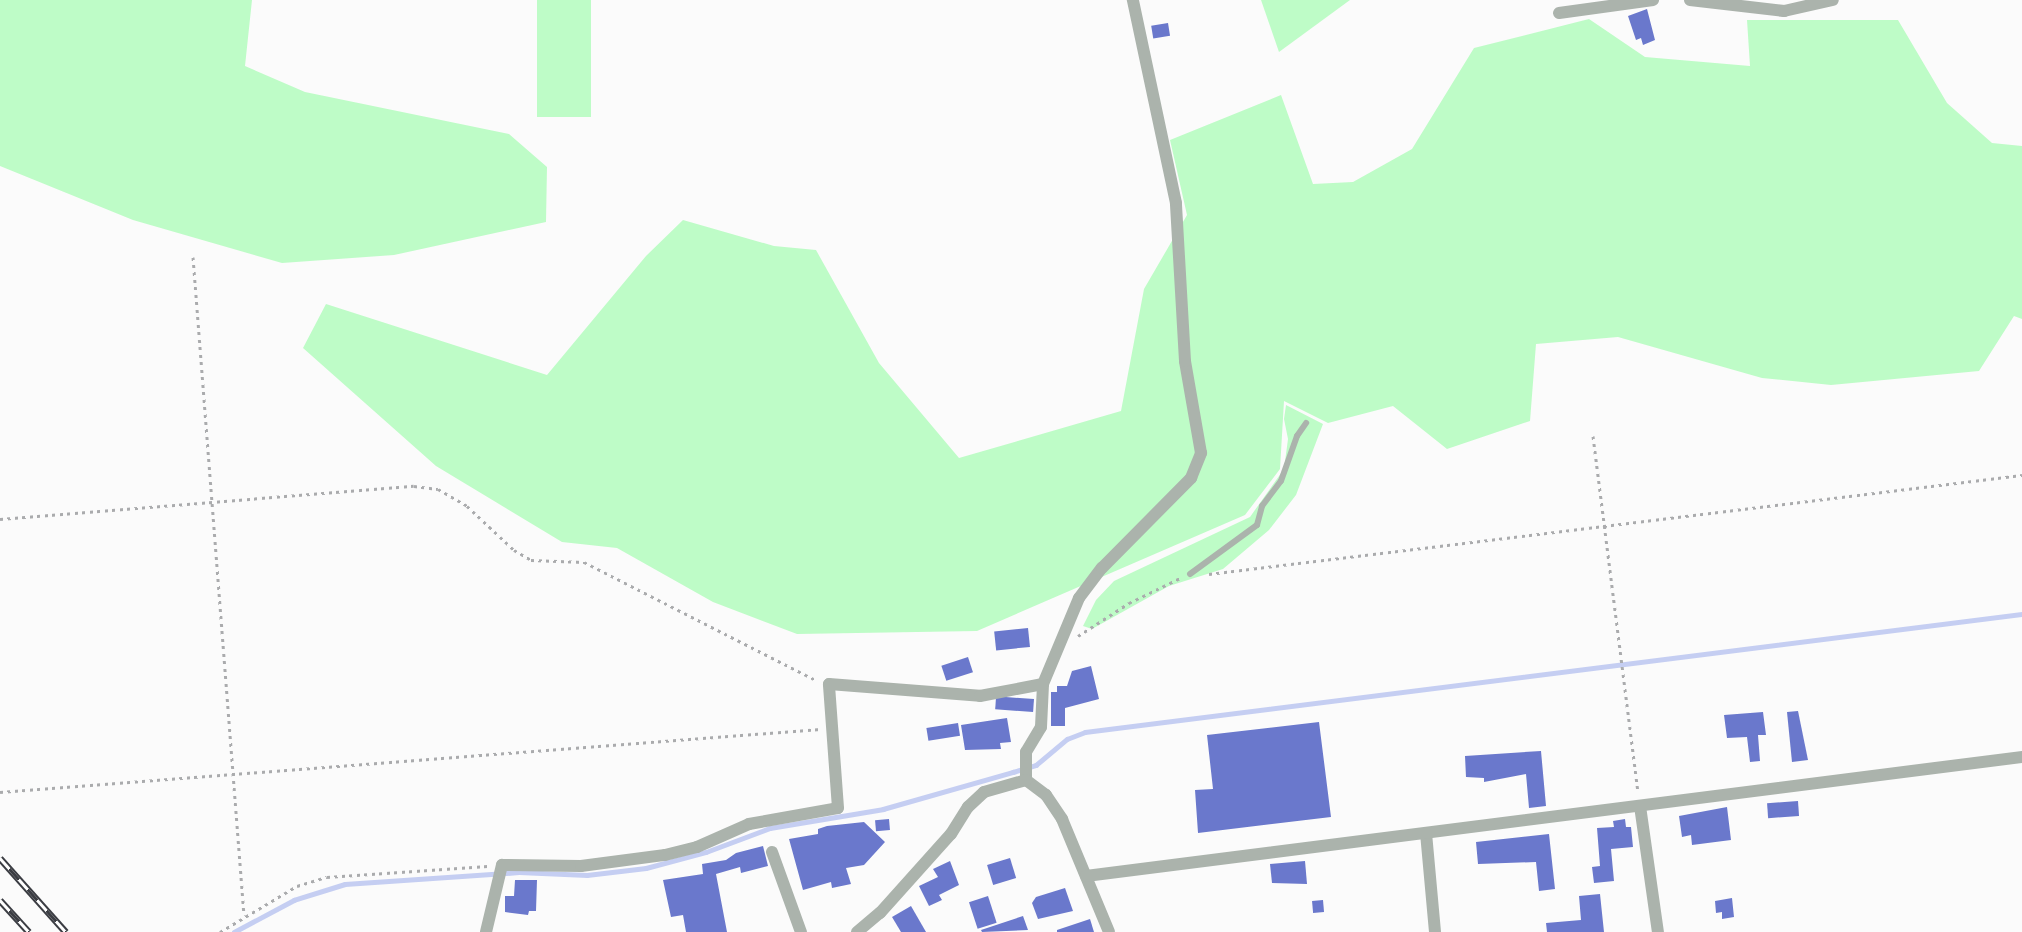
<!DOCTYPE html>
<html>
<head>
<meta charset="utf-8">
<style>
  body { margin:0 }
  #map { position:relative; width:2022px; height:932px; overflow:hidden; background:#fbfbfb; font-family:Figtree,sans-serif }
  div>[style] { position:absolute }
  .green>* { inset:0; background:#befcc7; transform-origin:0 0 }
  .stream>* { height:4.5px; margin:-2.25px; padding:0 2.25px; transform-origin:2.25px; border-radius:2.25px; background:#c5cef2 }
  .building>* { inset:0; background:#6a78cc; transform-origin:0 0 }
  .path>* { height:3px; margin-top:-1.5px; transform-origin:0; background:repeating-linear-gradient(90deg,#aaabad 0 3px,transparent 0 7.5px) }
  .lane>* { height:6px; margin:-3px; padding:0 3px; transform-origin:3px; border-radius:3px; background:#abb3ac }
  .street>* { height:12px; margin:-6px; padding:0 6px; transform-origin:6px; border-radius:6px; background:#abb3ac }
  .rail>* { height:7px; margin-top:-3.5px; transform-origin:0; background:repeating-linear-gradient(90deg,#fff 0 14px,#3b3d43 0 28px); box-sizing:border-box; border-block:2px solid #3b3d43 }
  span { translate:-50% -50%; white-space:nowrap; text-align:center; line-height:1.15; -webkit-text-stroke:4.5px #fff; paint-order:stroke }
</style>
</head>
<body>
<div id="map">
  <div class="green">
    <div style="clip-path:polygon(0 0,252px 0,245px 66px,305px 92px,509px 134px,547px 167px,546px 222px,394px 255px,282px 263px,133px 220px,0 166px)"></div>
    <div style="left:537px;top:0;width:54px;height:117px"></div>
    <div style="clip-path:polygon(1261px 0,1350px 0,1279px 52px)"></div>
    <div style="clip-path:polygon(1589px 19px,1645px 57px,1750px 66px,1747px 20px,1898px 20px,1947px 103px,1992px 143px,2022px 146px,2022px 319px,2014px 316px,1979px 371px,1831px 385px,1762px 378px,1618px 337px,1536px 344px,1530px 421px,1447px 449px,1393px 406px,1328px 423px,1284px 401px,1280px 469px,1245px 515px,977px 631px,797px 634px,713px 602px,617px 548px,562px 542px,436px 466px,303px 348px,326px 304px,547px 375px,646px 256px,683px 220px,774px 246px,816px 250px,879px 363px,959px 458px,1121px 411px,1144px 289px,1187px 215px,1170px 140px,1281px 95px,1313px 184px,1353px 182px,1412px 149px,1474px 48px)"></div>
    <div style="clip-path:polygon(1286px 405px,1323px 424px,1296px 495px,1269px 530px,1223px 569px,1169px 586px,1092px 629px,1083px 626px,1096px 600px,1114px 581px,1250px 517px,1284px 469px,1288px 439px,1284px 419px)"></div>
  </div>
  <div class="stream">
    <div style="left:234px;top:932px;width:68px;rotate:-28.1deg"></div>
    <div style="left:294px;top:900px;width:53px;rotate:-17.4deg"></div>
    <div style="left:345px;top:884px;width:174px;rotate:-3.9deg"></div>
    <div style="left:519px;top:872px;width:68px;rotate:2.5deg"></div>
    <div style="left:587px;top:875px;width:59px;rotate:-6.8deg"></div>
    <div style="left:646px;top:868px;width:62px;rotate:-14.9deg"></div>
    <div style="left:706px;top:852px;width:68px;rotate:-20.6deg"></div>
    <div style="left:770px;top:828px;width:115px;rotate:-9.5deg"></div>
    <div style="left:883px;top:809px;width:135px;rotate:-15.9deg"></div>
    <div style="left:1013px;top:772px;width:24px;rotate:-17deg"></div>
    <div style="left:1036px;top:765px;width:40px;rotate:-40deg"></div>
    <div style="left:1067px;top:739px;width:19px;rotate:-21deg"></div>
    <div style="left:1085px;top:732px;width:944px;rotate:-7.18deg"></div>
  </div>
  <div class="building">
    <div style="clip-path:polygon(1647px 9px,1655px 40px,1643px 45px,1641px 38px,1636px 40px,1628px 16px)"></div>
    <div style="left:1168px;top:23px;width:13px;height:17px;rotate:81deg"></div>
    <div style="left:1028px;top:628px;width:19px;height:34px;rotate:84deg"></div>
    <div style="left:968px;top:657px;width:16px;height:28px;rotate:72deg"></div>
    <div style="clip-path:polygon(1091px 666px,1099px 699px,1065px 708px,1065px 726px,1051px 726px,1051px 692px,1057px 692px,1057px 686px,1067px 686px,1072px 671px)"></div>
    <div style="left:1034px;top:699px;width:13px;height:38px;rotate:94deg"></div>
    <div style="clip-path:polygon(1798px 711px,1808px 760px,1792px 762px,1787px 712px)"></div>
    <div style="clip-path:polygon(1763px 712px,1766px 735px,1758px 735px,1760px 761px,1750px 762px,1747px 737px,1727px 738px,1724px 715px)"></div>
    <div style="clip-path:polygon(1007px 718px,1011px 742px,1000px 743px,1001px 749px,965px 750px,961px 725px)"></div>
    <div style="clip-path:polygon(1319px 722px,1331px 817px,1198px 833px,1195px 790px,1213px 789px,1207px 735px)"></div>
    <div style="left:958px;top:723px;width:13px;height:32px;rotate:81deg"></div>
    <div style="clip-path:polygon(1541px 751px,1546px 806px,1529px 808px,1526px 774px,1484px 782px,1484px 778px,1466px 777px,1465px 756px)"></div>
    <div style="left:1798px;top:801px;width:15px;height:31px;rotate:86deg"></div>
    <div style="clip-path:polygon(1727px 807px,1731px 840px,1692px 845px,1691px 835px,1682px 837px,1679px 816px)"></div>
    <div style="left:889px;top:819px;width:11px;height:14px;rotate:85deg"></div>
    <div style="clip-path:polygon(1625px 819px,1626px 827px,1631px 827px,1633px 847px,1611px 849px,1614px 881px,1594px 883px,1592px 867px,1600px 866px,1597px 828px,1614px 827px,1613px 821px)"></div>
    <div style="clip-path:polygon(864px 822px,885px 842px,864px 865px,846px 868px,851px 884px,832px 888px,831px 882px,803px 890px,789px 839px,818px 834px,818px 829px,827px 826px)"></div>
    <div style="clip-path:polygon(1549px 834px,1555px 889px,1539px 891px,1536px 862px,1478px 864px,1476px 842px)"></div>
    <div style="clip-path:polygon(763px 846px,768px 866px,741px 873px,740px 867px,716px 874px,727px 932px,686px 932px,683px 915px,671px 917px,663px 880px,703px 874px,702px 864px,726px 860px,736px 853px)"></div>
    <div style="left:1010px;top:858px;width:21px;height:24px;rotate:73deg"></div>
    <div style="clip-path:polygon(950px 861px,959px 885px,939px 895px,942px 900px,929px 906px,919px 886px,938px 877px,933px 869px)"></div>
    <div style="clip-path:polygon(1305px 861px,1307px 884px,1272px 883px,1270px 864px)"></div>
    <div style="clip-path:polygon(515px 880px,537px 880px,536px 911px,529px 911px,528px 915px,505px 912px,505px 896px,514px 896px)"></div>
    <div style="clip-path:polygon(1065px 888px,1073px 911px,1038px 919px,1032px 903px,1036px 897px)"></div>
    <div style="clip-path:polygon(1600px 894px,1604px 932px,1547px 932px,1546px 923px,1581px 920px,1579px 896px)"></div>
    <div style="left:988px;top:896px;width:28px;height:20px;rotate:72deg"></div>
    <div style="clip-path:polygon(1732px 898px,1734px 917px,1722px 919px,1722px 912px,1716px 913px,1715px 901px)"></div>
    <div style="left:1323px;top:900px;width:12px;height:11px;rotate:85deg"></div>
    <div style="clip-path:polygon(911px 906px,926px 932px,901px 932px,892px 917px)"></div>
    <div style="clip-path:polygon(1023px 916px,1028px 930px,982px 932px,981px 930px)"></div>
    <div style="clip-path:polygon(1090px 919px,1094px 932px,1057px 932px,1057px 930px)"></div>
  </div>
  <div class="path">
    <div style="left:193px;top:257px;width:660px;rotate:85.57deg"></div>
    <div style="left:1593px;top:436px;width:359px;rotate:82.8deg"></div>
    <div style="left:0;top:519px;width:415px;rotate:-4.6deg"></div>
    <div style="left:414px;top:486px;width:24px;rotate:7deg"></div>
    <div style="left:438px;top:489px;width:34px;rotate:30deg"></div>
    <div style="left:467px;top:506px;width:64px;rotate:43.1deg"></div>
    <div style="left:514px;top:550px;width:20px;rotate:30deg"></div>
    <div style="left:531px;top:560px;width:53px;rotate:2.2deg"></div>
    <div style="left:584px;top:562px;width:260px;rotate:27deg"></div>
    <div style="left:1209px;top:574px;width:819px;rotate:-6.94deg"></div>
    <div style="left:1078px;top:636px;width:61px;rotate:-32.9deg"></div>
    <div style="left:1129px;top:603px;width:59px;rotate:-26.1deg"></div>
    <div style="left:0;top:792px;width:823px;rotate:-4.39deg"></div>
    <div style="left:220px;top:932px;width:90px;rotate:-30.9deg"></div>
    <div style="left:297px;top:886px;width:31px;rotate:-17deg"></div>
    <div style="left:327px;top:877px;width:161px;rotate:-3.9deg"></div>
  </div>
  <div class="lane">
    <div style="left:1190px;top:574px;width:83px;rotate:-36.2deg"></div>
    <div style="left:1257px;top:525px;width:20px;rotate:-75deg"></div>
    <div style="left:1262px;top:506px;width:31px;rotate:-53deg"></div>
    <div style="left:1281px;top:481px;width:48px;rotate:-70.4deg"></div>
    <div style="left:1297px;top:436px;width:16px;rotate:-55deg"></div>
  </div>
  <div class="street">
    <div style="left:1690px;top:0;width:95px;rotate:6.7deg"></div>
    <div style="left:1784px;top:11px;width:50px;rotate:-12.7deg"></div>
    <div style="left:1559px;top:13px;width:95px;rotate:-7.9deg"></div>
    <div style="left:1026px;top:780px;width:28px;rotate:-90deg"></div>
    <div style="left:1026px;top:752px;width:29px;rotate:-59deg"></div>
    <div style="left:1041px;top:727px;width:43px;rotate:-87.3deg"></div>
    <div style="left:1043px;top:684px;width:93px;rotate:-67.3deg"></div>
    <div style="left:1079px;top:598px;width:38px;rotate:-53deg"></div>
    <div style="left:1102px;top:568px;width:127px;rotate:-45.3deg"></div>
    <div style="left:1191px;top:478px;width:27px;rotate:-68deg"></div>
    <div style="left:1201px;top:453px;width:93px;rotate:-99.9deg"></div>
    <div style="left:1185px;top:361px;width:158px;rotate:-93.3deg"></div>
    <div style="left:1176px;top:203px;width:208px;rotate:-102deg"></div>
    <div style="left:1026px;top:780px;width:25px;rotate:37deg"></div>
    <div style="left:1046px;top:795px;width:29px;rotate:56deg"></div>
    <div style="left:1062px;top:819px;width:122px;rotate:67.4deg"></div>
    <div style="left:1640px;top:806px;width:127px;rotate:81.9deg"></div>
    <div style="left:1426px;top:833px;width:99px;rotate:84.8deg"></div>
    <div style="left:772px;top:852px;width:85px;rotate:70.1deg"></div>
    <div style="left:1086px;top:876px;width:944px;rotate:-7.25deg"></div>
    <div style="left:486px;top:932px;width:69px;rotate:-76.6deg"></div>
    <div style="left:502px;top:865px;width:79px;rotate:0.7deg"></div>
    <div style="left:581px;top:866px;width:85px;rotate:-7.5deg"></div>
    <div style="left:665px;top:855px;width:33px;rotate:-14deg"></div>
    <div style="left:697px;top:847px;width:57px;rotate:-23.9deg"></div>
    <div style="left:749px;top:824px;width:90px;rotate:-10.2deg"></div>
    <div style="left:838px;top:808px;width:124px;rotate:-94.2deg"></div>
    <div style="left:829px;top:684px;width:151px;rotate:4.5deg"></div>
    <div style="left:980px;top:696px;width:64px;rotate:-10.8deg"></div>
    <div style="left:857px;top:932px;width:30px;rotate:-40deg"></div>
    <div style="left:880px;top:913px;width:106px;rotate:-48.1deg"></div>
    <div style="left:951px;top:834px;width:32px;rotate:-58deg"></div>
    <div style="left:968px;top:807px;width:22px;rotate:-43deg"></div>
    <div style="left:984px;top:792px;width:44px;rotate:-15.9deg"></div>
  </div>
  <div class="rail">
    <div style="left:0;top:858px;width:99px;rotate:48.3deg"></div>
    <div style="left:0;top:900px;width:43px;rotate:47.8deg"></div>
  </div>
</div>
</body>
</html>
